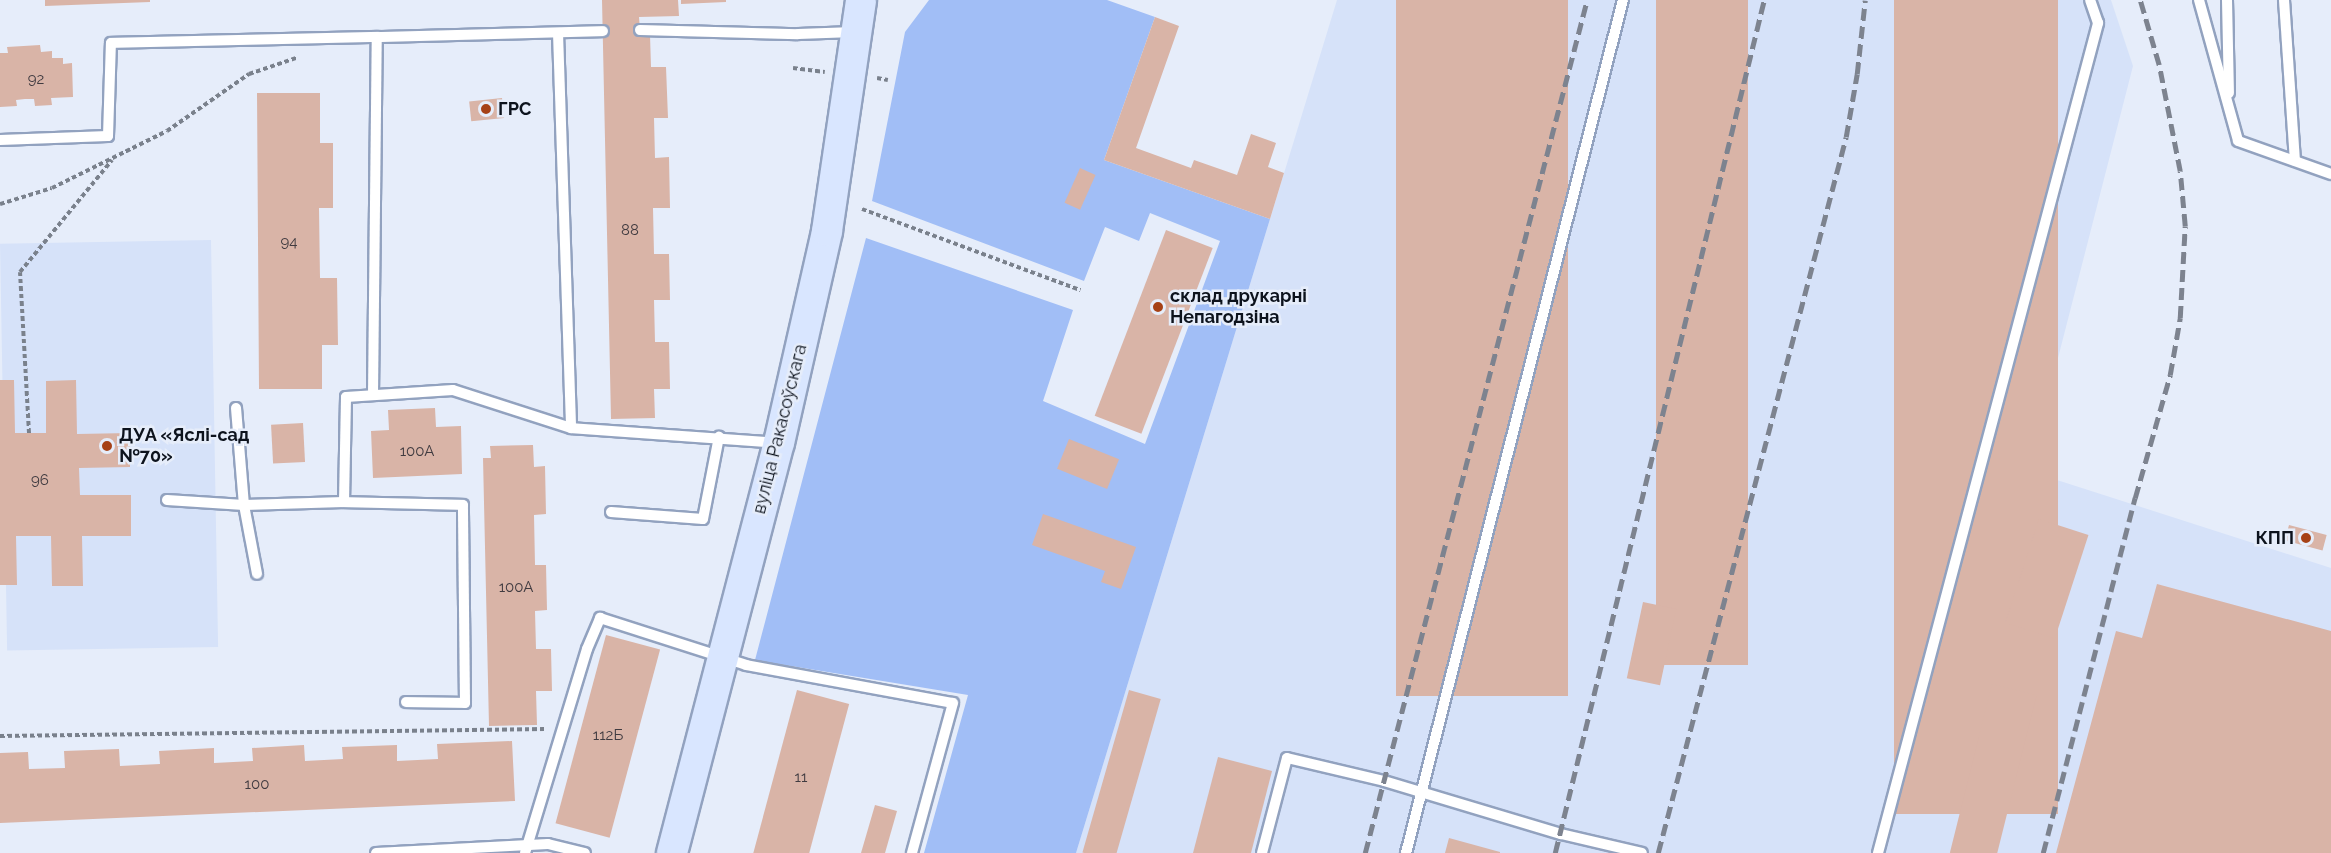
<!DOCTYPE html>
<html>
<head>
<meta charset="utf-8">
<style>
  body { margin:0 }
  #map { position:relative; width:2331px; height:853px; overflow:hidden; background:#e6edfa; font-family:Raleway,sans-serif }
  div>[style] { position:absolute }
  .built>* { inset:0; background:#d6e2f9; transform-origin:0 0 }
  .green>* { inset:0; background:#a1bef6 }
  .building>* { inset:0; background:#d9b4a7; transform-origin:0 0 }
  .path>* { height:4px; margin-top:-2px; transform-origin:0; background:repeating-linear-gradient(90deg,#7a818c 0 4.5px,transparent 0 7.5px) }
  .roads { filter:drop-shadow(2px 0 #92a2bf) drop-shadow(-2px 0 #92a2bf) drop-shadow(0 2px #92a2bf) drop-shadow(0 -2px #92a2bf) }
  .service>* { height:10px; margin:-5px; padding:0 5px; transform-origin:5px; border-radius:5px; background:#fff }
  .secondary>* { height:30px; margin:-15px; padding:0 15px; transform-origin:15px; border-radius:15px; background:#d9e6ff }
  .rail>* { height:4.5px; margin-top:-2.25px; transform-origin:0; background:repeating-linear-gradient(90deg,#7d838f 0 12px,transparent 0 18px) }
  .dots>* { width:16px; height:16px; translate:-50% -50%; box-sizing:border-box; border:3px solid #e6edfa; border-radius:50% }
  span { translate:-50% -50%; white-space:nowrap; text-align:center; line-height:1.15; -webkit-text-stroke:5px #e6edfa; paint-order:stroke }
  .number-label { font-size:15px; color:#403b40 }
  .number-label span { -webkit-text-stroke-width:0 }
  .poi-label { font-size:18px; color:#0d131d; font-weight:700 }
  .left { translate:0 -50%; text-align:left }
  .right { translate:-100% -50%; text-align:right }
  .street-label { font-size:18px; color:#0d131d }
</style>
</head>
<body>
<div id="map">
  <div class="built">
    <div style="clip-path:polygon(1337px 0,2111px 0,2133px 66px,2029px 471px,2331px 568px,2331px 853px,1076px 853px)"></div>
    <div style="left:211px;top:240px;width:407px;height:211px;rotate:89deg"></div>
  </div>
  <div class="green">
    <div style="clip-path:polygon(929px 0,1107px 0,1155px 17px,1104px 160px,1270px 219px,1076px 853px,924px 853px,968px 695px,755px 660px,866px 238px,1073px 310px,1043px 401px,1145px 444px,1220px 241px,1150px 213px,1139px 241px,1105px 227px,1084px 281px,872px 201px,905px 32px)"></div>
  </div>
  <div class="building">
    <div style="clip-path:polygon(45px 0,150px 0,150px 2px,45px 6px)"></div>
    <div style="clip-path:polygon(602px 0,678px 0,679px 16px,639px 17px,640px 30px,650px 35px,651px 67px,666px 67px,668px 118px,654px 118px,655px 158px,669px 157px,670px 208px,653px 208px,654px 254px,669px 254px,670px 300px,654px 300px,655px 342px,669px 342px,670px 389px,654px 389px,655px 418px,611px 419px)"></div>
    <div style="clip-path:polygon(681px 0,726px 0,726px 2px,681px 4px)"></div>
    <div style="left:1396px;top:0;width:172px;height:696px"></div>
    <div style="left:1656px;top:0;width:92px;height:665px"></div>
    <div style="left:1894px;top:0;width:164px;height:814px"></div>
    <div style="clip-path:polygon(1155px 17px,1179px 26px,1136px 148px,1191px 168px,1194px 160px,1237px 175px,1251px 134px,1276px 143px,1268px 167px,1284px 173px,1270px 219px,1104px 160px)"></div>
    <div style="clip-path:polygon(40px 45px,41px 52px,52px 51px,52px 58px,63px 58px,63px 64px,72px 63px,73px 97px,51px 98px,52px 105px,35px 106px,34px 99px,25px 99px,16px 100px,17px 106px,0 107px,0 53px,8px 53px,7px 47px)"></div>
    <div style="clip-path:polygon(257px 93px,320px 93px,320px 143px,333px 143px,333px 208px,319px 208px,320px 278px,337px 278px,338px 345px,322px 345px,322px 389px,259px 389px)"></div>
    <div style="left:502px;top:98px;width:20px;height:33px;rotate:84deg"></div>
    <div style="left:1080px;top:168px;width:17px;height:38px;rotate:24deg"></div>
    <div style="left:1166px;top:230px;width:50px;height:199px;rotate:21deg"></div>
    <div style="clip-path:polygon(0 380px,14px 380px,15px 433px,46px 433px,46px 381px,76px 380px,77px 434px,130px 433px,130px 467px,79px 468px,80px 495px,131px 495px,131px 536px,82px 536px,83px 586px,52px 586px,51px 536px,16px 536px,17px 585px,0 585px)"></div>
    <div style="clip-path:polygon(435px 408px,436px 427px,461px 426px,462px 474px,373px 478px,371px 431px,389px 430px,388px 410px)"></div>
    <div style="left:303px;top:423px;width:39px;height:32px;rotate:87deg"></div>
    <div style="left:1069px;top:439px;width:54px;height:32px;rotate:22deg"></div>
    <div style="clip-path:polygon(533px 445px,534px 467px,545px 466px,546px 514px,534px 515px,535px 565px,546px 565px,547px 610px,535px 611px,536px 649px,551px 649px,552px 691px,536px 691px,537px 725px,489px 726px,483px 458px,491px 458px,490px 446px)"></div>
    <div style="clip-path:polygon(1043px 514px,1136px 547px,1121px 589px,1101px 582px,1105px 571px,1032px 545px)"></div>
    <div style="left:2039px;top:519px;width:52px;height:109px;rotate:18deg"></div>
    <div style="left:2289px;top:525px;width:39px;height:16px;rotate:15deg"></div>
    <div style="clip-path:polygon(2157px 584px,2331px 631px,2331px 853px,2056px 853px,2116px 631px,2142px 638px)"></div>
    <div style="left:1643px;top:602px;width:34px;height:78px;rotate:12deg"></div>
    <div style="left:606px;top:635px;width:56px;height:195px;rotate:15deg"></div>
    <div style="left:1992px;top:684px;width:46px;height:174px;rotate:14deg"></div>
    <div style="left:797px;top:690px;width:54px;height:169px;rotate:15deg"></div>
    <div style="left:1129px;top:690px;width:33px;height:169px;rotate:16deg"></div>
    <div style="clip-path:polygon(512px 741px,515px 801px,0 823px,0 753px,28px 752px,29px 769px,65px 768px,64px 751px,119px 749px,120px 766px,160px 764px,159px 751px,214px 748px,214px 763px,253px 761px,252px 748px,304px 745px,305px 761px,343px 759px,342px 747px,397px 745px,397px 761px,438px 759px,437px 744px)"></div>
    <div style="clip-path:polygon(1218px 757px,1272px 771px,1251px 853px,1193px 853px)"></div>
    <div style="clip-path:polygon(875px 805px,897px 811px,885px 853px,861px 853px)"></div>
    <div style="clip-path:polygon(1449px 838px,1500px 852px,1500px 853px,1445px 853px)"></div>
  </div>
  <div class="path">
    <div style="left:793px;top:68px;width:32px;rotate:7deg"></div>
    <div style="left:877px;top:78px;width:11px;rotate:10deg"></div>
    <div style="left:0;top:204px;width:54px;rotate:-17.1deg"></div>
    <div style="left:52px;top:188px;width:128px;rotate:-26.4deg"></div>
    <div style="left:167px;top:131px;width:100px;rotate:-34.8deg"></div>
    <div style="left:249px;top:74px;width:50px;rotate:-18.8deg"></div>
    <div style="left:862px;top:209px;width:233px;rotate:20.4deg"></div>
    <div style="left:29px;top:433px;width:161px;rotate:-93.2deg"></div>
    <div style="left:20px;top:272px;width:145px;rotate:-50.6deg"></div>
    <div style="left:0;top:736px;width:545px;rotate:-0.74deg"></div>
  </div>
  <div class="roads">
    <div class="service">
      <div style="left:2199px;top:0;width:146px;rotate:74.5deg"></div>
      <div style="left:2238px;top:141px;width:99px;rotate:19.5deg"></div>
      <div style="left:2227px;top:0;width:93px;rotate:88.8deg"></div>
      <div style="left:2284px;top:0;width:161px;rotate:86.1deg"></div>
      <div style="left:640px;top:30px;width:158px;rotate:1.5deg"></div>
      <div style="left:798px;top:34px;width:56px;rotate:-2deg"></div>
      <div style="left:558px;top:33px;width:395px;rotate:88.1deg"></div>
      <div style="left:571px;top:428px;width:208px;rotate:4.1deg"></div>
      <div style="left:0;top:140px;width:108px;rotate:-2.1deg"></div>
      <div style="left:108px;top:136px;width:93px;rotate:-88.2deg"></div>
      <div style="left:111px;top:43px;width:266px;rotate:-1.3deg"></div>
      <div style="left:373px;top:395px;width:358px;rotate:-89.4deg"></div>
      <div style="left:377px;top:37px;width:226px;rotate:-1.5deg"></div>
      <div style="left:236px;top:408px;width:97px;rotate:85.3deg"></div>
      <div style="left:244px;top:505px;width:100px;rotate:-1.7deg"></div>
      <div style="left:167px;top:500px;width:77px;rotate:3.7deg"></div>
      <div style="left:244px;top:505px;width:70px;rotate:79.3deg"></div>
      <div style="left:611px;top:512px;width:92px;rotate:4.4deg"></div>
      <div style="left:703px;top:519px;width:84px;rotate:-79deg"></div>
      <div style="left:406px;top:702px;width:59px;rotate:1deg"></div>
      <div style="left:465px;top:703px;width:198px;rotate:-90.6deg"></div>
      <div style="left:463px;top:505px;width:119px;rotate:-178.6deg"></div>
      <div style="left:344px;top:502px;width:105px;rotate:-88.9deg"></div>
      <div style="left:346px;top:397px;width:107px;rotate:-3.7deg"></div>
      <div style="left:453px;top:390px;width:124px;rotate:17.9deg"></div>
      <div style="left:376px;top:853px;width:172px;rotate:-3deg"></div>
      <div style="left:548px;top:844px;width:38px;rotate:14deg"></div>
      <div style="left:525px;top:853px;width:213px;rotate:-73.1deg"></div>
      <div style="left:587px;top:649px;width:34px;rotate:-67deg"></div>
      <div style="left:600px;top:618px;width:153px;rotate:17.8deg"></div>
      <div style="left:746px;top:665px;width:210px;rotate:10.4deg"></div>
      <div style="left:953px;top:703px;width:156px;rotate:105.3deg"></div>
      <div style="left:1262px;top:853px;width:98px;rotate:-75.3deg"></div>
      <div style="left:1287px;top:758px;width:100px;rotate:13.3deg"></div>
      <div style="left:1384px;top:781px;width:185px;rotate:16.7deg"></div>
      <div style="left:1561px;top:834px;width:83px;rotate:13.2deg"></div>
      <div style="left:1406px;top:853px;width:880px;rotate:-75.73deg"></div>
      <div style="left:1878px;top:853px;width:859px;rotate:-75.15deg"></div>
      <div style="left:2098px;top:23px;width:24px;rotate:-109deg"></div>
    </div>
    <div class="secondary">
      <div style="left:672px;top:853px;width:424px;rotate:-75.4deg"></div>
      <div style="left:779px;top:443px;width:217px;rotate:-77.2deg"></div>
      <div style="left:827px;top:231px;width:233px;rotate:-81.6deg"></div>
    </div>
  </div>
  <div class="rail">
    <div style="left:1365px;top:853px;width:881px;rotate:-75.41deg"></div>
    <div style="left:1555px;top:853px;width:878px;rotate:-76.23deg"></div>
    <div style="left:1658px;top:853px;width:740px;rotate:-75.29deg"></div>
    <div style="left:1846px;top:137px;width:64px;rotate:-80.1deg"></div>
    <div style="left:1857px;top:74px;width:74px;rotate:-83.8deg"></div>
    <div style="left:2043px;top:853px;width:367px;rotate:-75.5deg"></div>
    <div style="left:2135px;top:498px;width:128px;rotate:-74.1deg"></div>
    <div style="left:2170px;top:375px;width:58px;rotate:-80deg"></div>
    <div style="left:2180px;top:318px;width:92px;rotate:-86.9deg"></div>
    <div style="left:2185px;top:226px;width:55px;rotate:-95.2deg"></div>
    <div style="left:2180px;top:171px;width:108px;rotate:-101.2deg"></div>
    <div style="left:2159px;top:65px;width:68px;rotate:-106.3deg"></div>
  </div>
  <div class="dots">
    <div style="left:486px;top:109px;background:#a64116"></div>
    <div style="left:1158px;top:307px;background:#a64116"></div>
    <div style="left:107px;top:446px;background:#a64116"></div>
    <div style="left:2306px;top:538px;background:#a64116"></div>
  </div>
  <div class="number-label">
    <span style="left:36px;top:80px">92</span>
    <span style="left:630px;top:231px">88</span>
    <span style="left:289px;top:243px">94</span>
    <span style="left:417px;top:452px">100А</span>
    <span style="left:40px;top:481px">96</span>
    <span style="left:516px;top:588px">100А</span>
    <span style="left:608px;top:736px">112Б</span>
    <span style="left:801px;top:778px">11</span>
    <span style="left:257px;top:785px">100</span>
  </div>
  <div class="poi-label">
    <span class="left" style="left:498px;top:109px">ГРС</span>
    <span class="left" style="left:1170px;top:307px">склад друкарні<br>Непагодзіна</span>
    <span class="left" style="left:119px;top:446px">ДУА «Яслі-сад<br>№70»</span>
    <span class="right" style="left:2294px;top:538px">КПП</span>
  </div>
  <div class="street-label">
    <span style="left:780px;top:429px;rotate:-76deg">вуліца Ракасоўскага</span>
  </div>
</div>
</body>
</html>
